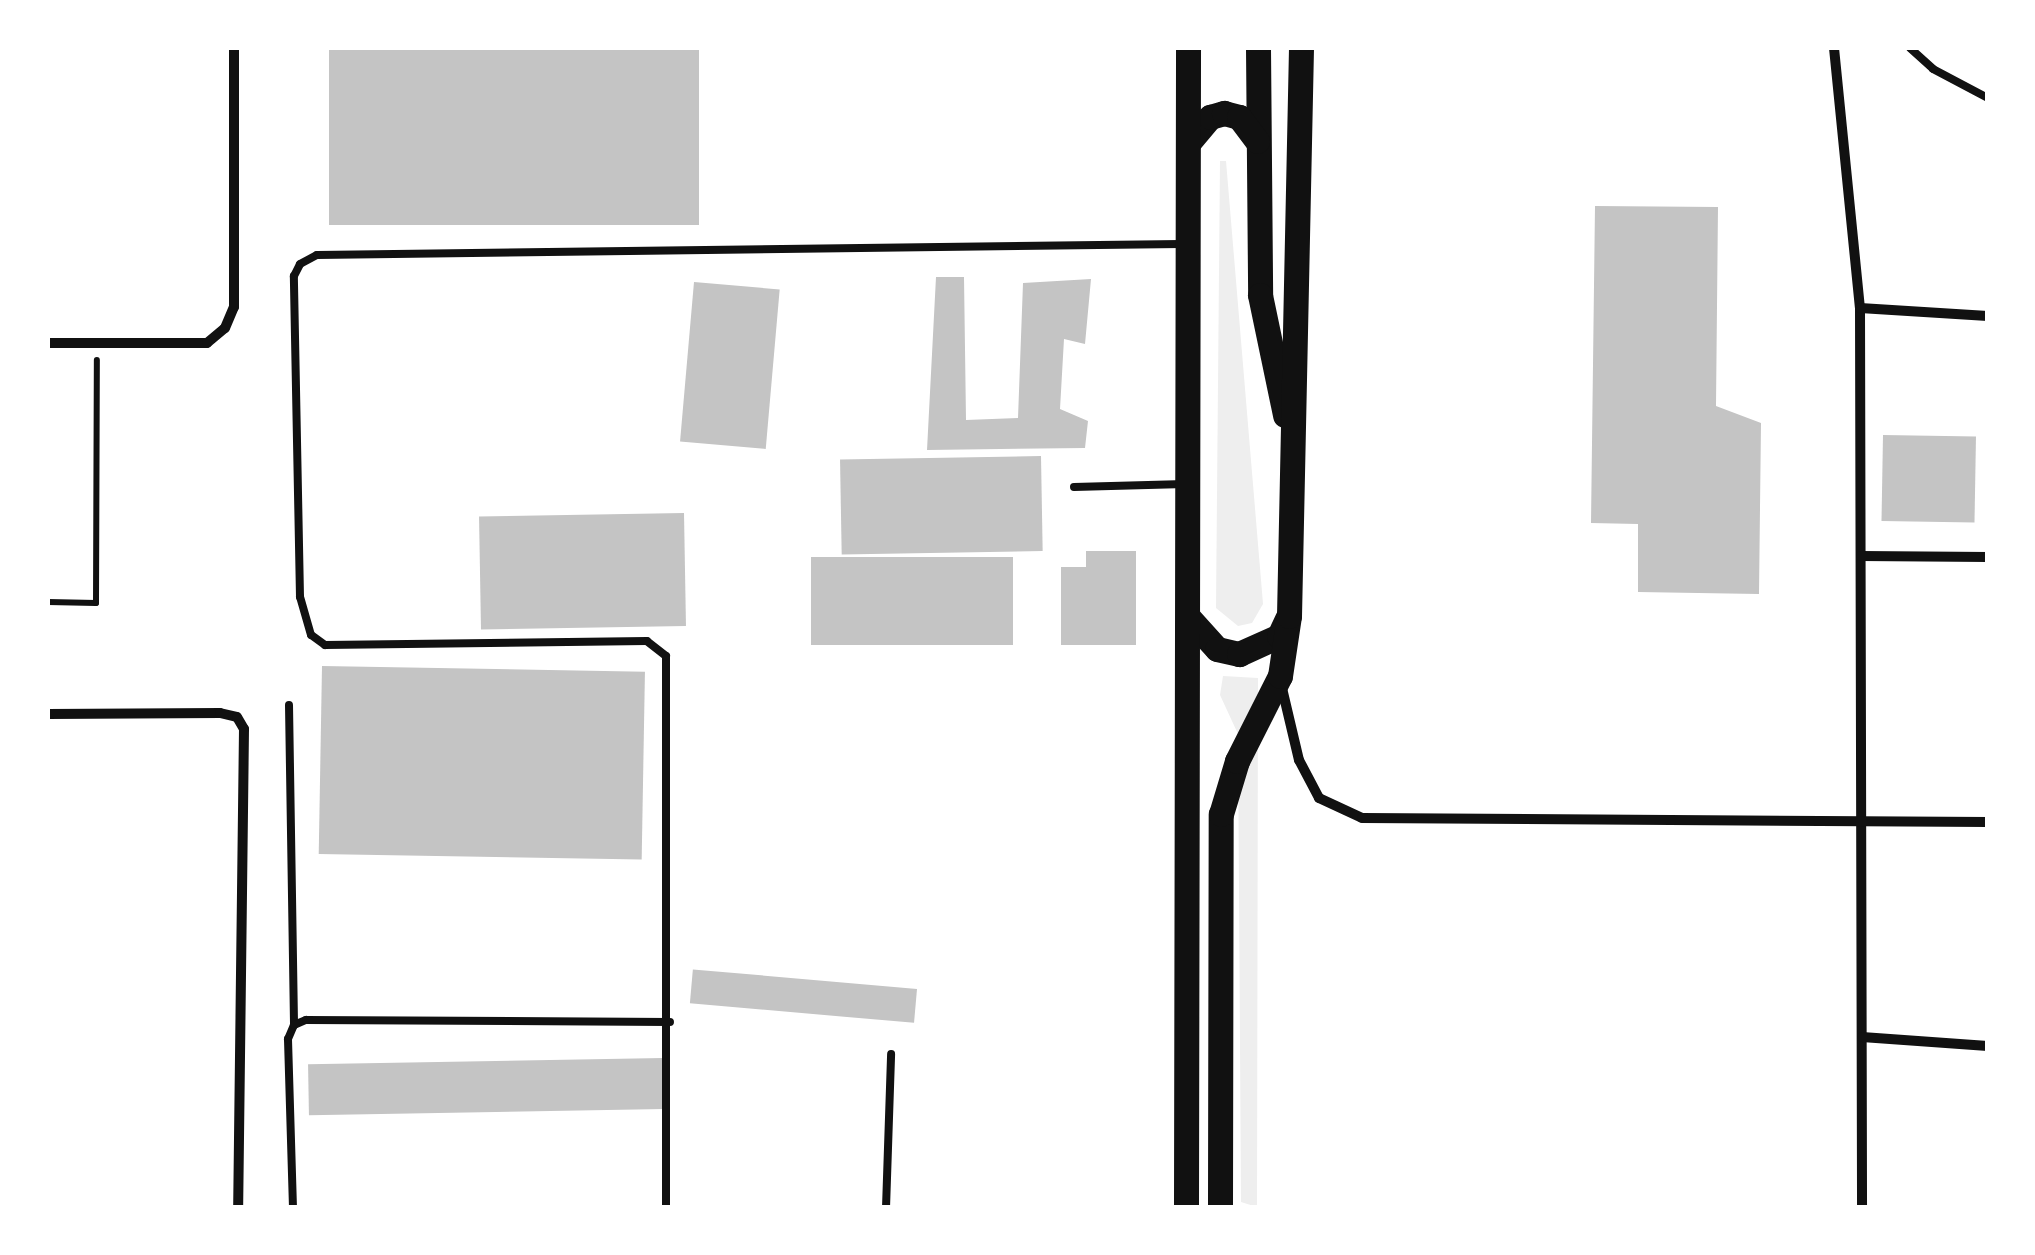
<!DOCTYPE html>
<html>
<head>
<meta charset="utf-8">
<style>
  body { margin:0 }
  #map { position:relative; width:2035px; height:1255px; overflow:hidden; background:#fff; font-family:"Nunito Sans",sans-serif }
  div>[style] { position:absolute }
  .green>* { inset:0; background:#eee }
  .building>* { inset:0; background:#c4c4c4; transform-origin:0 0 }
  .path>* { height:6px; margin:-3px; padding:0 3px; transform-origin:3px; border-radius:3px; background:#111 }
  .service>* { height:8px; margin:-4px; padding:0 4px; transform-origin:4px; border-radius:4px; background:#111 }
  .minor>* { height:10px; margin:-5px; padding:0 5px; transform-origin:5px; border-radius:5px; background:#111 }
  .primary>* { height:25px; margin:-12.5px; padding:0 12.5px; transform-origin:12.5px; border-radius:12.5px; background:#111 }
  span { translate:-50% -50%; white-space:nowrap; text-align:center; line-height:1.15; -webkit-text-stroke:8px #fff; paint-order:stroke }
  .frame { position:absolute; inset:0; border:50px solid #fff; pointer-events:none }
</style>
</head>
<body>
<div id="map">
  <div class="green">
    <div style="clip-path:polygon(1220px 161px,1226px 161px,1263px 604px,1252px 623px,1238px 626px,1216px 608px)"></div>
    <div style="clip-path:polygon(1223px 676px,1258px 678px,1257px 1207px,1241px 1202px,1238px 734px,1220px 695px)"></div>
  </div>
  <div class="building">
    <div style="left:329px;top:48px;width:370px;height:177px"></div>
    <div style="clip-path:polygon(1595px 206px,1718px 207px,1716px 406px,1761px 423px,1759px 594px,1638px 592px,1638px 524px,1591px 523px)"></div>
    <div style="clip-path:polygon(936px 277px,964px 277px,966px 420px,1018px 418px,1023px 283px,1091px 279px,1085px 344px,1064px 339px,1060px 409px,1088px 421px,1085px 448px,927px 450px)"></div>
    <div style="left:694px;top:282px;width:86px;height:160px;rotate:5deg"></div>
    <div style="left:1883px;top:435px;width:93px;height:86px;rotate:1deg"></div>
    <div style="left:1041px;top:456px;width:95px;height:201px;rotate:89deg"></div>
    <div style="left:684px;top:513px;width:113px;height:205px;rotate:89deg"></div>
    <div style="clip-path:polygon(1086px 551px,1136px 551px,1136px 645px,1061px 645px,1061px 567px,1086px 567px)"></div>
    <div style="left:811px;top:557px;width:202px;height:88px"></div>
    <div style="left:322px;top:666px;width:323px;height:188px;rotate:1deg"></div>
    <div style="left:917px;top:989px;width:34px;height:225px;rotate:95deg"></div>
    <div style="left:663px;top:1058px;width:51px;height:355px;rotate:89deg"></div>
  </div>
  <div class="path">
    <div style="left:48px;top:602px;width:48px;rotate:1.2deg"></div>
    <div style="left:96px;top:603px;width:243px;rotate:-89.8deg"></div>
  </div>
  <div class="service">
    <div style="left:1910px;top:48px;width:31px;rotate:42deg"></div>
    <div style="left:1933px;top:69px;width:62px;rotate:27.8deg"></div>
    <div style="left:1074px;top:487px;width:111px;rotate:-1.5deg"></div>
    <div style="left:289px;top:705px;width:320px;rotate:89.1deg"></div>
    <div style="left:293px;top:1208px;width:169px;rotate:-91.7deg"></div>
    <div style="left:288px;top:1039px;width:15px;rotate:-67deg"></div>
    <div style="left:294px;top:1025px;width:13px;rotate:-23deg"></div>
    <div style="left:306px;top:1020px;width:364px;rotate:0.3deg"></div>
    <div style="left:666px;top:1208px;width:552px;rotate:-90deg"></div>
    <div style="left:666px;top:656px;width:24px;rotate:-142deg"></div>
    <div style="left:647px;top:641px;width:322px;rotate:179.3deg"></div>
    <div style="left:325px;top:645px;width:17px;rotate:-144deg"></div>
    <div style="left:311px;top:635px;width:40px;rotate:-106deg"></div>
    <div style="left:300px;top:597px;width:321px;rotate:-91.1deg"></div>
    <div style="left:294px;top:276px;width:13px;rotate:-63deg"></div>
    <div style="left:300px;top:264px;width:19px;rotate:-28deg"></div>
    <div style="left:317px;top:255px;width:864px;rotate:-0.73deg"></div>
    <div style="left:886px;top:1208px;width:154px;rotate:-88.1deg"></div>
  </div>
  <div class="minor">
    <div style="left:1834px;top:48px;width:261px;rotate:84.3deg"></div>
    <div style="left:1860px;top:308px;width:900px;rotate:89.87deg"></div>
    <div style="left:1860px;top:308px;width:128px;rotate:3.6deg"></div>
    <div style="left:48px;top:343px;width:159px"></div>
    <div style="left:207px;top:343px;width:23px;rotate:-40deg"></div>
    <div style="left:225px;top:328px;width:23px;rotate:-67deg"></div>
    <div style="left:234px;top:307px;width:259px;rotate:-90deg"></div>
    <div style="left:1861px;top:556px;width:127px;rotate:0.5deg"></div>
    <div style="left:1281px;top:684px;width:78px;rotate:76.7deg"></div>
    <div style="left:1299px;top:760px;width:43px;rotate:62.2deg"></div>
    <div style="left:1319px;top:798px;width:47px;rotate:24.9deg"></div>
    <div style="left:1362px;top:818px;width:626px;rotate:0.37deg"></div>
    <div style="left:48px;top:714px;width:172px;rotate:-0.3deg"></div>
    <div style="left:220px;top:713px;width:17px;rotate:13deg"></div>
    <div style="left:237px;top:717px;width:14px;rotate:60deg"></div>
    <div style="left:244px;top:729px;width:479px;rotate:90.7deg"></div>
    <div style="left:1862px;top:1037px;width:126px;rotate:4.1deg"></div>
  </div>
  <div class="primary">
    <div style="left:1258px;top:48px;width:247px;rotate:89.5deg"></div>
    <div style="left:1260px;top:295px;width:123px;rotate:78.2deg"></div>
    <div style="left:1189px;top:142px;width:33px;rotate:-50deg"></div>
    <div style="left:1210px;top:117px;width:15px;rotate:-16deg"></div>
    <div style="left:1224px;top:113px;width:16px;rotate:15deg"></div>
    <div style="left:1239px;top:117px;width:30px;rotate:53deg"></div>
    <div style="left:1188px;top:617px;width:43px;rotate:47.8deg"></div>
    <div style="left:1217px;top:649px;width:23px;rotate:13deg"></div>
    <div style="left:1239px;top:654px;width:44px;rotate:-24.2deg"></div>
    <div style="left:1279px;top:636px;width:19px;rotate:-65deg"></div>
    <div style="left:1186px;top:1208px;width:1160px;rotate:-89.9deg"></div>
    <div style="left:1220px;top:1208px;width:394px;rotate:-89.9deg"></div>
    <div style="left:1221px;top:814px;width:55px;rotate:-73.2deg"></div>
    <div style="left:1237px;top:761px;width:95px;rotate:-63.2deg"></div>
    <div style="left:1280px;top:676px;width:61px;rotate:-81.5deg"></div>
    <div style="left:1289px;top:616px;width:568px;rotate:-88.79deg"></div>
  </div>
  <div class="frame"></div>
</div>
</body>
</html>
